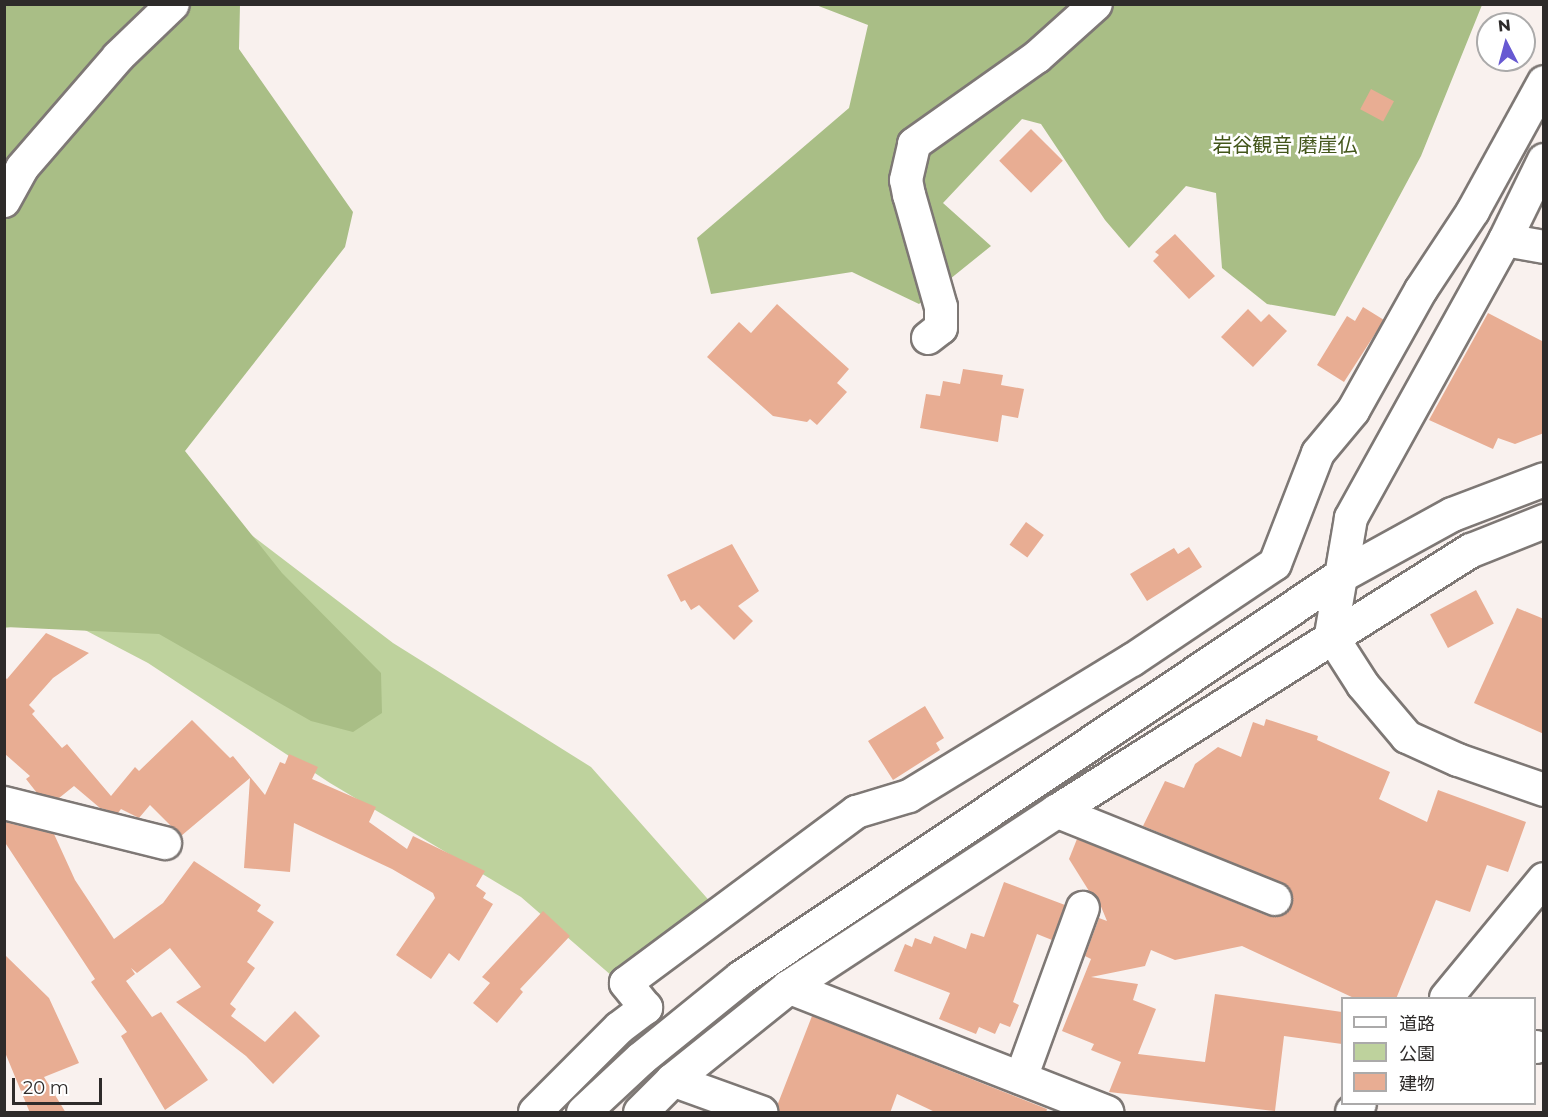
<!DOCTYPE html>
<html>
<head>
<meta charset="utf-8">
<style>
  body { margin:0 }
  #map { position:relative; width:1548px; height:1117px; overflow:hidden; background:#f9f1ee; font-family:Montserrat,"Noto Sans JP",sans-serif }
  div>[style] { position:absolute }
  .green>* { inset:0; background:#bed29d }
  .forest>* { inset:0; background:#a9be86 }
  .building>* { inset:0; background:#e8ad93; transform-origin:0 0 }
  .roads { filter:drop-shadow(2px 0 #7e7875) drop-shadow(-2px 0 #7e7875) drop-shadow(0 2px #7e7875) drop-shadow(0 -2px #7e7875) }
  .street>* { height:32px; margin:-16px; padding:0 16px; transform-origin:16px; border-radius:16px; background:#fff }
  .secondary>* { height:33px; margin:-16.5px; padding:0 16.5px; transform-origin:16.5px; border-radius:16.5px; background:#fff }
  span { translate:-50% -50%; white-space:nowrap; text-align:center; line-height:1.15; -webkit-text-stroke:5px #fff; paint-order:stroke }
  .park-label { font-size:20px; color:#43561b }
  .frame { position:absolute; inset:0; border:6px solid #2e2b2a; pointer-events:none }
  .legend { position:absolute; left:1341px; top:997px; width:195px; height:108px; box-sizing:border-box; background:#fff; border:2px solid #abaaaa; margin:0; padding:8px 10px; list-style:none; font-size:18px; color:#2e2b2a }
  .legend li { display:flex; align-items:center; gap:12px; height:30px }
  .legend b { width:30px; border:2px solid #abaaaa }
  .north { position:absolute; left:1476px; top:12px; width:60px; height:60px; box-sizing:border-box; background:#fff; border:2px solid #abaaaa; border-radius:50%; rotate:354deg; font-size:16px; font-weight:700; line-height:24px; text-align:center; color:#2e2b2a }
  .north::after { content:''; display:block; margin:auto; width:21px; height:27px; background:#6759d2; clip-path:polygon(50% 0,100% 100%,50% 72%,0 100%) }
  .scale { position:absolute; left:12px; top:1078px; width:90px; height:27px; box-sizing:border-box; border:3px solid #2e2b2a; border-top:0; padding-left:8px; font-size:18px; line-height:21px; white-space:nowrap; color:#2e2b2a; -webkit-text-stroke:4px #fff; paint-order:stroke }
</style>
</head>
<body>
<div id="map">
  <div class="green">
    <div style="clip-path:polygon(5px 376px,152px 459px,393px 643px,591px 767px,729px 923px,631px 1003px,612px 976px,521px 897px,330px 783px,148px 663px,62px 618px,5px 628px)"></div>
  </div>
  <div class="forest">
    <div style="clip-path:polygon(5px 5px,240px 5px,239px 49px,353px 212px,345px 247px,185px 451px,282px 573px,381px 673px,382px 713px,353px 732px,311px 721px,159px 634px,5px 627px)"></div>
    <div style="clip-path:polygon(816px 5px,1482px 5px,1421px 156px,1335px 316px,1267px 304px,1222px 268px,1216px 193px,1186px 186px,1129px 248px,1105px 220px,1041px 124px,1022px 119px,943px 203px,991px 246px,919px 304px,852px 272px,711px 294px,697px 238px,849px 108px,868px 25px)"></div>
  </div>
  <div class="building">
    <div style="left:1371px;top:89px;width:26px;height:23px;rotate:28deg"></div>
    <div style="left:1031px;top:129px;width:45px;height:45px;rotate:45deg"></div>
    <div style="clip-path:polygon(1175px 234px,1215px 276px,1189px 299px,1153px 261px,1159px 255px,1155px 252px)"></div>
    <div style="clip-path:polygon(777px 304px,849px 369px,837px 383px,847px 392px,817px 425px,810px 419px,807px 422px,773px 416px,707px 357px,739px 322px,751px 333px)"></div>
    <div style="clip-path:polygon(1363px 307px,1384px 320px,1344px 382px,1317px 365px,1347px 316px,1355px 321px)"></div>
    <div style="clip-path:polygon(1248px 309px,1261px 322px,1269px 314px,1287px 331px,1253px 367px,1221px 337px)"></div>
    <div style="clip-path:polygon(1488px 313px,1544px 342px,1544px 433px,1515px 444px,1498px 438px,1493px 449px,1429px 420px)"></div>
    <div style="clip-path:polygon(963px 369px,1003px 375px,1001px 385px,1024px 389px,1018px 418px,1002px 415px,998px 442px,920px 428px,926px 394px,940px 396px,943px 381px,960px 384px)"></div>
    <div style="left:1026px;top:522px;width:22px;height:28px;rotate:36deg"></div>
    <div style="clip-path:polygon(732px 544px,759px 591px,738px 606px,753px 621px,734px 640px,699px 605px,691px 610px,685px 600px,681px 602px,667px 575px)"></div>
    <div style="clip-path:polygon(1189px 547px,1202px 567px,1147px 601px,1130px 574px,1174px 548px,1178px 554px)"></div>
    <div style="left:1476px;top:590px;width:38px;height:52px;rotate:62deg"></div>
    <div style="clip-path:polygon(1517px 608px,1544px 619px,1544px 734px,1474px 703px)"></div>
    <div style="clip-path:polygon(46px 633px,89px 653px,53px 678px,29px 705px,35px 711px,32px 714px,62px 748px,67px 744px,111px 796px,135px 767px,139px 771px,192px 720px,230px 758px,233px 756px,265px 795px,280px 762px,285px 764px,289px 754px,318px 767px,312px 779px,376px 807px,369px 822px,407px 849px,413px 836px,485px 871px,476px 886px,486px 893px,483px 898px,493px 904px,459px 961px,449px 953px,431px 979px,396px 955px,435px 898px,433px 893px,392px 869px,294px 823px,290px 872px,244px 868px,250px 778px,181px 836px,150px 805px,139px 818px,121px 809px,118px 813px,100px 808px,74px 786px,59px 798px,37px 793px,26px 779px,30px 776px,5px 754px,4px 677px,7px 679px)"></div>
    <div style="clip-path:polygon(925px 706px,944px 738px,936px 743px,940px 750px,893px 780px,868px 741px)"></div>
    <div style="clip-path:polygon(1266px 719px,1318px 736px,1317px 740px,1390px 772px,1379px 799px,1427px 822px,1438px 790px,1526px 822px,1508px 872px,1487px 865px,1470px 912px,1436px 900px,1396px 999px,1356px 999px,1242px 946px,1175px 960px,1151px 950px,1145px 966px,1091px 977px,1138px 984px,1133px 1000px,1156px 1009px,1138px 1054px,1205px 1062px,1215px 994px,1342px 1012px,1342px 1044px,1284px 1036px,1275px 1111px,1109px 1092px,1121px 1062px,1091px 1050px,1094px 1044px,1062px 1031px,1091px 959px,1085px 956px,1099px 918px,1107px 921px,1097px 897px,1089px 891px,1069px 859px,1077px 839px,1268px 916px,1286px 913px,1293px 897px,1282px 883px,1143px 826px,1165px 781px,1184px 788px,1195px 764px,1218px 747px,1241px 757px,1253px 722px,1264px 726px)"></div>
    <div style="clip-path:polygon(4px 822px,54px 834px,75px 880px,114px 939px,163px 903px,194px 861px,261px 905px,257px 911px,274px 922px,247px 962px,255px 968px,230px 1004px,236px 1009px,231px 1016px,265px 1042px,295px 1011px,320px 1036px,273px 1084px,246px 1056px,176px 1002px,201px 987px,170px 948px,137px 973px,131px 968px,135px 974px,126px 981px,152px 1017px,161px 1012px,208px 1080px,165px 1110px,121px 1036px,127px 1032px,91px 982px,95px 979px,4px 841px)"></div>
    <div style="clip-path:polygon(1004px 882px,1065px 905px,1052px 940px,1037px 934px,1013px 1002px,1019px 1005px,1010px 1027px,1000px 1023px,995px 1034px,979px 1027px,976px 1034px,939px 1019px,950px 993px,894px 971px,905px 944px,912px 947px,915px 938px,931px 944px,934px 936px,966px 949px,971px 933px,984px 937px)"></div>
    <div style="clip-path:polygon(543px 911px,570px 936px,520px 989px,523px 992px,497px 1023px,473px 1003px,490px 983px,482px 977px)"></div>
    <div style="clip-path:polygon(4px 954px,49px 998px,79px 1063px,44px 1077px,66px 1113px,30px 1113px,4px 1050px)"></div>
    <div style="clip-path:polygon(812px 1016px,1047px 1109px,1046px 1113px,937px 1113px,897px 1094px,890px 1113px,778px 1113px,777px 1106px)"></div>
  </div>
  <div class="roads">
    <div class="street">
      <div style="left:1544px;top:160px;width:89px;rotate:116deg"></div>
      <div style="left:1505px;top:240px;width:318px;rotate:119deg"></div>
      <div style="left:1351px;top:518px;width:119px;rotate:99.7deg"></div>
      <div style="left:1331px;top:635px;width:59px;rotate:57.4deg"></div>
      <div style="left:1363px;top:685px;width:68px;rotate:49.8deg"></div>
      <div style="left:1407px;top:737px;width:56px;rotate:24.3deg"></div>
      <div style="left:1458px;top:760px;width:91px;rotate:19.2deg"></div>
      <div style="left:4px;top:201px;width:38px;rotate:-61deg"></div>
      <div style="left:22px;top:168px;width:147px;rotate:-49.1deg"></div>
      <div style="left:118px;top:57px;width:76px;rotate:-43.9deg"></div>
      <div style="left:1505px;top:240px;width:40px;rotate:10deg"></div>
      <div style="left:928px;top:338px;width:16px;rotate:-38deg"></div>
      <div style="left:941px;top:328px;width:21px;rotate:-90deg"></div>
      <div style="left:941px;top:307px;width:116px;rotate:-105.9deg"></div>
      <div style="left:909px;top:195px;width:15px;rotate:-101deg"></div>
      <div style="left:906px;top:180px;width:37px;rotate:-77deg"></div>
      <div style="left:914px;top:144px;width:151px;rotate:-35.3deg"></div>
      <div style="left:1037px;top:57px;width:79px;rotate:-41.9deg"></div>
      <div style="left:4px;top:803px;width:166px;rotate:14deg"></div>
      <div style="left:1056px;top:811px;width:236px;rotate:21.9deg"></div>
      <div style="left:788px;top:987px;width:343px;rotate:21.4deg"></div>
      <div style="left:1446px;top:998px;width:154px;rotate:-50.5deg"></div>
      <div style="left:1534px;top:1047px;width:2px"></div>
      <div style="left:1021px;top:1078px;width:181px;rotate:-70deg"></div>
      <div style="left:672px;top:1080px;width:95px;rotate:19.8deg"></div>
      <div style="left:535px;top:1112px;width:119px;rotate:-45deg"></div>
      <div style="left:619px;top:1028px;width:34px;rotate:-37deg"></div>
      <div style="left:646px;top:1008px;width:32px;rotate:-129deg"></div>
      <div style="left:626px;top:983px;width:287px;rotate:-36.6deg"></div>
      <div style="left:856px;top:812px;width:55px;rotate:-16.8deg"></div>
      <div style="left:909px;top:796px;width:261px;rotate:-31.4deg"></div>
      <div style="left:1132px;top:660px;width:172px;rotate:-33.9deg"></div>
      <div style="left:1275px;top:564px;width:119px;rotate:-68.8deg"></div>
      <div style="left:1318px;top:453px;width:55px;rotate:-50.2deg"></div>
      <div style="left:1353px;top:411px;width:139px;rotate:-60.7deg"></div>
      <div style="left:1421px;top:290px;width:95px;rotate:-56.6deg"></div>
      <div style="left:1473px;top:211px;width:147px;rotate:-61.2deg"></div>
      <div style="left:1352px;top:1112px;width:11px;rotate:-45deg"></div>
    </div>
    <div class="secondary">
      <div style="left:583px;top:1112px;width:79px;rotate:-43deg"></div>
      <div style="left:641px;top:1058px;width:129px;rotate:-39deg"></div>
      <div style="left:741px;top:977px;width:722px;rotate:-33.82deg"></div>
      <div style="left:1341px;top:575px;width:127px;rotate:-28.8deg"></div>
      <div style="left:1452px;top:514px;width:98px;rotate:-20.8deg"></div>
      <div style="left:640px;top:1112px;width:45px;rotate:-45deg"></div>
      <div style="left:672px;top:1080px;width:149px;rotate:-38.7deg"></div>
      <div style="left:788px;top:987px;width:321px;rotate:-33.3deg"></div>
      <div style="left:1056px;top:811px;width:490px;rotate:-32.2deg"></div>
      <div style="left:1471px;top:550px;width:79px;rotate:-21.7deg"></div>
    </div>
  </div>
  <div class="park-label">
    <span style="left:1285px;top:145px">岩谷観音 磨崖仏</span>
  </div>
  <div class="frame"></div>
  <ul class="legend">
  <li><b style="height:8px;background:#fff"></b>道路</li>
  <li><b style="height:16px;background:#bed29d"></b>公園</li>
  <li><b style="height:16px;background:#e8ad93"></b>建物</li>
  </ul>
  <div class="north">N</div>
  <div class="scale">20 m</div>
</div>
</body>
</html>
